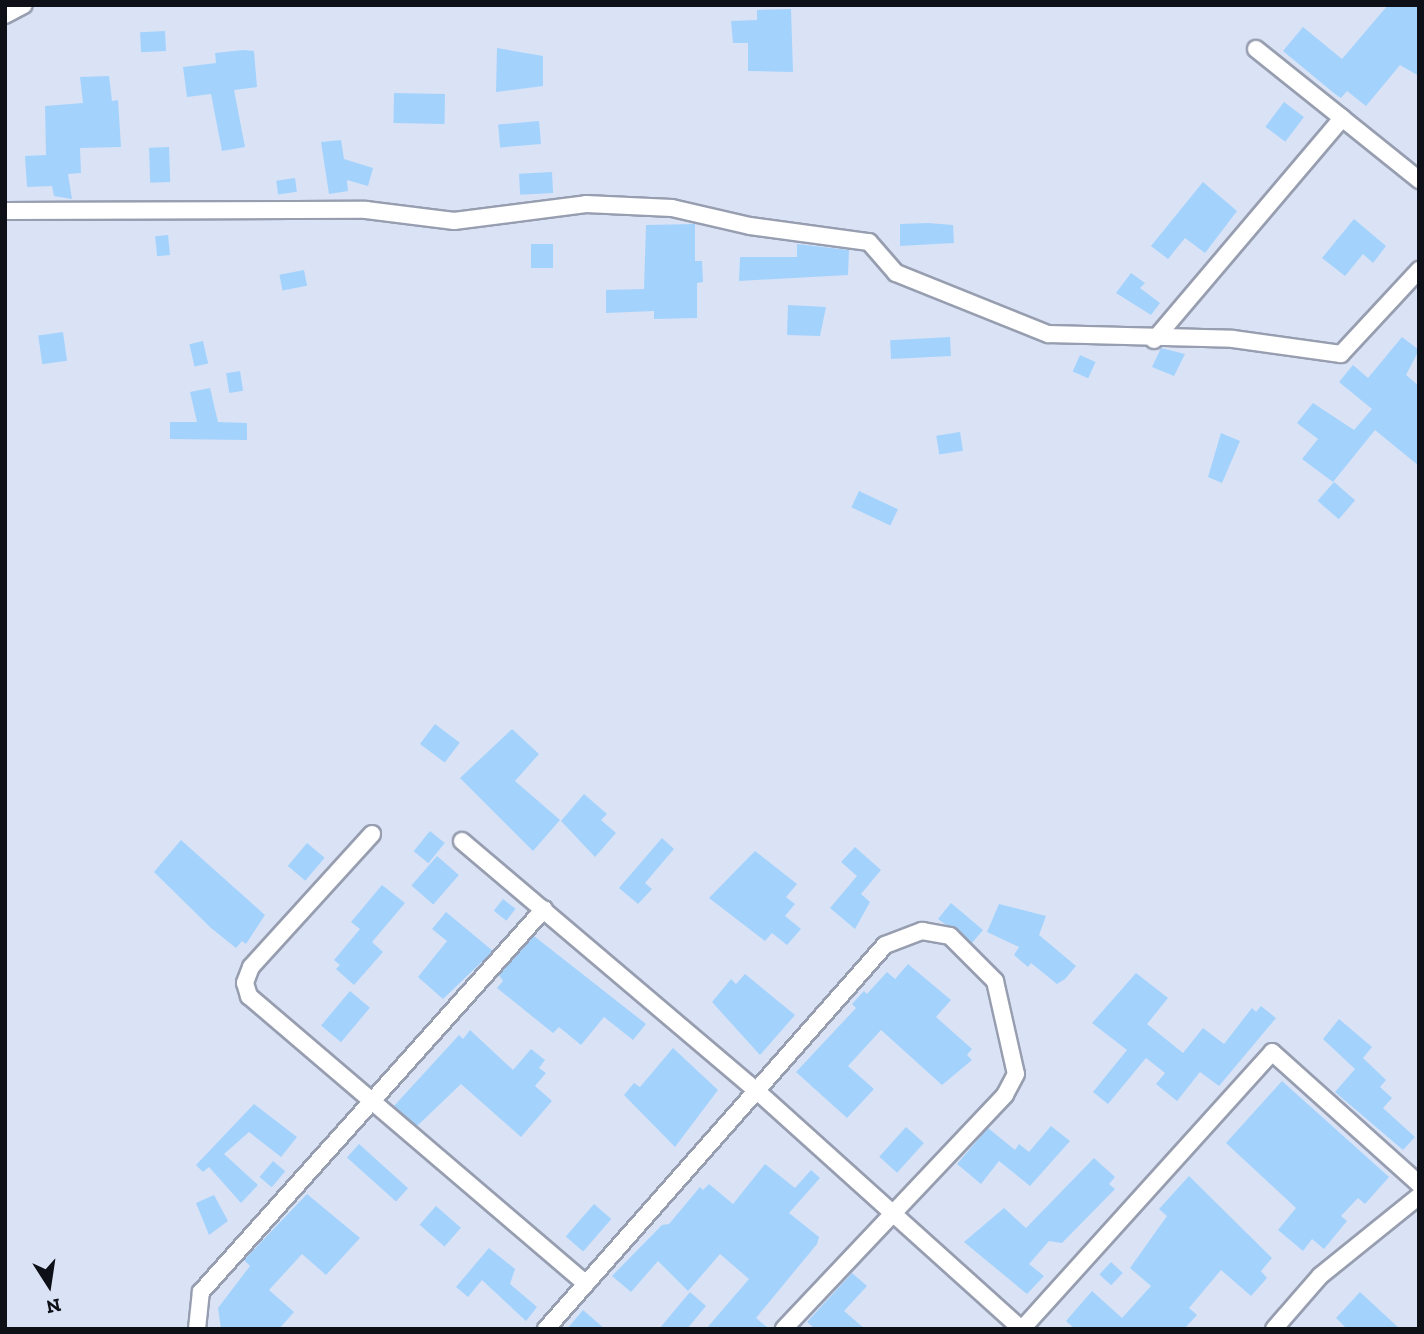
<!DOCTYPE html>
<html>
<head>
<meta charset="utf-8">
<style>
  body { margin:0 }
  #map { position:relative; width:1424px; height:1334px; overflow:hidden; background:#dae2f5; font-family:"Zilla Slab",serif }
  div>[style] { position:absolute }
  .building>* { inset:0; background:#a3d3fd; transform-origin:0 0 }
  .roads { filter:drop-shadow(2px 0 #979eb0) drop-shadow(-2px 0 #979eb0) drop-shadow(0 2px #979eb0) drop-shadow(0 -2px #979eb0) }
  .street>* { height:16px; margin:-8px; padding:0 8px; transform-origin:8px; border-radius:8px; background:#fff }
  span { translate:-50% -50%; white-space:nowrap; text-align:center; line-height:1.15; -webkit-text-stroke:6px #dae2f5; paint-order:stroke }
  .frame { position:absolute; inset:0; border:7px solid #0e1017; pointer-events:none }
  .north { position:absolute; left:14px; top:1250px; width:70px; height:70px; -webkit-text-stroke:5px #dae2f5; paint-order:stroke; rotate:168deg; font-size:19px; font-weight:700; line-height:28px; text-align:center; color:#0e1017 }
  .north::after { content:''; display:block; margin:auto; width:24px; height:32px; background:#0e1017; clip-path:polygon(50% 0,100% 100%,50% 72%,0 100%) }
</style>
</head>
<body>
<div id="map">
  <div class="building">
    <div style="clip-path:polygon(1388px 5px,1419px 5px,1419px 76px,1400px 65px,1366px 106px,1347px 91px,1341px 98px,1335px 94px,1283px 51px,1303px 27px,1342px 59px)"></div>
    <div style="clip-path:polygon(791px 9px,793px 72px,748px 71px,748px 43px,733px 43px,731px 21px,757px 20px,757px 10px)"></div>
    <div style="left:165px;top:31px;width:20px;height:25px;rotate:87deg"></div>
    <div style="clip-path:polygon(497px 48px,543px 56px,543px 86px,496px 92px)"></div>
    <div style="clip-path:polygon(243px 50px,254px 51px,257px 87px,234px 90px,245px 147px,222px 151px,211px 94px,187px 97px,183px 67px,216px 63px,215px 53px)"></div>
    <div style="clip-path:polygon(109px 76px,112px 101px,118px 100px,121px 147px,80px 148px,81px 173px,68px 174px,72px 199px,54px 196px,52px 186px,27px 187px,25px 156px,46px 155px,45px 106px,83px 103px,80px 77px)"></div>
    <div style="left:394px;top:93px;width:51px;height:30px;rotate:1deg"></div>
    <div style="left:1284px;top:102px;width:25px;height:31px;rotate:37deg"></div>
    <div style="left:539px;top:121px;width:23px;height:41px;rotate:85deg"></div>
    <div style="clip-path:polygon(341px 140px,344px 159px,373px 168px,368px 186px,347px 180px,348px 191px,329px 194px,321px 142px)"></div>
    <div style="left:169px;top:147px;width:35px;height:20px;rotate:88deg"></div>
    <div style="left:552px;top:172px;width:21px;height:33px;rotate:87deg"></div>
    <div style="left:295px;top:178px;width:14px;height:19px;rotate:82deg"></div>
    <div style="clip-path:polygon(1203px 182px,1237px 211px,1205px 253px,1185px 238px,1168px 259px,1151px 246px)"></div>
    <div style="clip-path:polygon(1354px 219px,1386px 246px,1373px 263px,1363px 254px,1345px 276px,1322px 258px)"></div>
    <div style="clip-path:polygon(928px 223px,953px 225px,954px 243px,900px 246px,900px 224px)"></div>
    <div style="clip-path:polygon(695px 224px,695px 261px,702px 261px,703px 282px,697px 283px,697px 318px,654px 319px,654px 311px,606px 313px,606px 290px,644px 289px,646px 225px)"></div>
    <div style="left:168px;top:235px;width:20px;height:13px;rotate:84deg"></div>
    <div style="left:553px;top:244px;width:24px;height:22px;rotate:90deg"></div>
    <div style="clip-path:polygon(797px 244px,849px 250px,848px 275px,739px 281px,740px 257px,797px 257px)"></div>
    <div style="left:304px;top:270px;width:16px;height:25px;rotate:79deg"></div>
    <div style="clip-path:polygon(1131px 273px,1145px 283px,1140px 288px,1160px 303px,1151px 315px,1116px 293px)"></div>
    <div style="clip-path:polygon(788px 305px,826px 307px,820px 336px,787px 335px)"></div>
    <div style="left:63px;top:332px;width:29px;height:25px;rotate:82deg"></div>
    <div style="left:950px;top:337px;width:19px;height:60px;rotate:87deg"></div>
    <div style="clip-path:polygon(1402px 337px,1419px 350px,1406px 375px,1419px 386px,1419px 466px,1375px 430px,1333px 482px,1302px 459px,1318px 439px,1297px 423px,1313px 403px,1354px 430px,1372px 409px,1339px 382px,1353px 365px,1368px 378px)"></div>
    <div style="left:203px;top:341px;width:23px;height:14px;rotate:77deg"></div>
    <div style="clip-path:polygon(1161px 348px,1185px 354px,1174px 376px,1152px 367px)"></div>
    <div style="left:1080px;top:355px;width:17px;height:18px;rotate:24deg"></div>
    <div style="left:240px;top:371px;width:20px;height:14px;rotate:81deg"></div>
    <div style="clip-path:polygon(210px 388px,218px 422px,247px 423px,247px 440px,170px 439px,170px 422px,197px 422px,190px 392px)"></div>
    <div style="left:960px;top:432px;width:19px;height:24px;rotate:81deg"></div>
    <div style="clip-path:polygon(1221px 433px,1240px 441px,1222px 483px,1208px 477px)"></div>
    <div style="left:1334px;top:482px;width:28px;height:25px;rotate:41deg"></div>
    <div style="left:859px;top:491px;width:43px;height:18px;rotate:25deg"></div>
    <div style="left:435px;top:724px;width:31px;height:25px;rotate:37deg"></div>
    <div style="clip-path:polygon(512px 729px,539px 754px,515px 781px,560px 820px,533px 851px,460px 778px)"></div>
    <div style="clip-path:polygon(584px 794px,607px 814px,601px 820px,616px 833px,595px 857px,561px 821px)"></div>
    <div style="left:430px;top:831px;width:19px;height:26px;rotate:39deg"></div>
    <div style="clip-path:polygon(662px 838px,674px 849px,645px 883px,652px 889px,638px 904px,619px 888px)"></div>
    <div style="clip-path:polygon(181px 840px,265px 915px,246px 944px,242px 941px,236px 948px,211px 928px,154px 872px)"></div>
    <div style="left:307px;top:843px;width:23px;height:30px;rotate:40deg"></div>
    <div style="clip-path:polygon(855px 847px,881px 870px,861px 894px,870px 902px,855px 929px,830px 908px,857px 876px,841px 862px)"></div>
    <div style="clip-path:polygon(755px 851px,797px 884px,786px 897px,795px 904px,785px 916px,801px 929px,787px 945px,772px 933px,765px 941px,709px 898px)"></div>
    <div style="left:437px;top:856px;width:29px;height:39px;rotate:41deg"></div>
    <div style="clip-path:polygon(382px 885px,405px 903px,372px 942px,383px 952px,354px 985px,336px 969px,340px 965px,334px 960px,360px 929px,351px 922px)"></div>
    <div style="left:503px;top:899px;width:16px;height:15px;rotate:38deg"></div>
    <div style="clip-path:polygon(951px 903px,983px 930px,972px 943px,938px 919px)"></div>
    <div style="clip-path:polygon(999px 904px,1046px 916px,1039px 935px,1076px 966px,1065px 979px,1057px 984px,1031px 963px,1028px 967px,1014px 955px,1019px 947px,987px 932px)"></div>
    <div style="clip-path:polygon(446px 912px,493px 951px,443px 999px,418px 977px,447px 941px,432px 929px)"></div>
    <div style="clip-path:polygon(534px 936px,646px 1024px,633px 1040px,604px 1017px,581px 1045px,559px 1027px,553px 1033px,497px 988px,503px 981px,499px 975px)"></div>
    <div style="clip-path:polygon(908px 964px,951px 1000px,936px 1017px,972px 1049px,967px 1055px,972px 1060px,942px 1085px,881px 1030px,848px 1066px,874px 1089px,847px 1118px,796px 1072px,856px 1008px,852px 1004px,864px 991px,867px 994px,887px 972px,895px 979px)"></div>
    <div style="clip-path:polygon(1136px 973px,1168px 998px,1147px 1024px,1183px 1053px,1203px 1028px,1224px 1044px,1252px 1008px,1256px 1012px,1261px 1006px,1276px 1018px,1219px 1086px,1200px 1072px,1177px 1101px,1156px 1084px,1165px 1073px,1146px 1058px,1108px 1104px,1093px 1092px,1127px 1050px,1092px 1023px)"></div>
    <div style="clip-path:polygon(745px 974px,795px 1015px,760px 1055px,712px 1002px,731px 979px,736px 984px)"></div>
    <div style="left:350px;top:991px;width:26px;height:45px;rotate:40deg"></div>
    <div style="clip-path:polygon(1339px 1019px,1372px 1047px,1363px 1058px,1386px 1080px,1380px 1087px,1392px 1098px,1383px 1108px,1415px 1137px,1403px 1150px,1335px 1092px,1355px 1069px,1323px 1039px)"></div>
    <div style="clip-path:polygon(470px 1030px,513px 1070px,531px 1049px,545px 1060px,539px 1068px,546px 1073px,535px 1086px,552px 1101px,521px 1137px,461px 1084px,417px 1126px,394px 1106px,459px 1035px,463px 1039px)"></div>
    <div style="clip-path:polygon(673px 1048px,718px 1090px,675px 1147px,624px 1095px,634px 1083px,640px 1087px)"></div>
    <div style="clip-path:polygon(1282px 1081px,1389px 1177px,1365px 1204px,1358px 1198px,1341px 1216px,1347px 1221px,1324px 1249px,1312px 1239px,1303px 1251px,1278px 1230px,1296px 1208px,1226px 1143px)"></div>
    <div style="clip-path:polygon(254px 1104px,297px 1137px,281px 1157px,249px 1132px,224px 1154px,258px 1185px,241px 1203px,209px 1167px,203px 1172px,196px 1165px)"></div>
    <div style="clip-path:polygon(1051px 1126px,1070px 1141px,1030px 1186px,999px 1161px,981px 1184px,957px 1164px,988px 1128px,1015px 1150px,1019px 1144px,1029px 1152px)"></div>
    <div style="left:906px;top:1127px;width:24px;height:40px;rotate:42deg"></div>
    <div style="left:359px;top:1144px;width:66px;height:18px;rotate:42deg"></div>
    <div style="clip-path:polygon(1094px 1158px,1115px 1177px,1109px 1184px,1115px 1189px,1062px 1243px,1049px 1241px,1029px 1264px,1044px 1276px,1027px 1294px,964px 1242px,1004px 1208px,1026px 1228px)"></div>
    <div style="left:273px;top:1161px;width:16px;height:21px;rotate:40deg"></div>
    <div style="clip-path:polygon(765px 1164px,795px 1188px,811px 1170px,820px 1178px,789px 1213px,819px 1237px,817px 1244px,756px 1318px,769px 1329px,706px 1329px,749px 1279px,720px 1254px,688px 1291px,658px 1261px,631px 1292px,612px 1276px,662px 1225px,669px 1224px,700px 1187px,703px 1190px,709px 1184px,733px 1204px)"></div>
    <div style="clip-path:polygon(1189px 1176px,1272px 1258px,1261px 1271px,1267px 1278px,1251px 1296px,1221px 1270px,1189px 1308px,1197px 1315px,1184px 1329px,1075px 1329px,1066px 1321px,1092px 1291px,1122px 1318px,1151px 1286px,1130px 1268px,1167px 1216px,1159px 1209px)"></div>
    <div style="clip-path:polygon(307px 1194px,360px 1238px,326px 1275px,302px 1254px,269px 1290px,294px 1312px,279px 1329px,221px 1329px,218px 1308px,250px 1266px,244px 1260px)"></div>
    <div style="clip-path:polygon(214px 1195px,228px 1221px,209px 1235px,196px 1203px)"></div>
    <div style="left:594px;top:1204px;width:23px;height:43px;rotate:41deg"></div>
    <div style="left:436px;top:1206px;width:33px;height:25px;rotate:41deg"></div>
    <div style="clip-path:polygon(489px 1248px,515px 1269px,510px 1284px,537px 1307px,526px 1321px,482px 1280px,468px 1297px,456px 1287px)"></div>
    <div style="left:1111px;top:1262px;width:16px;height:17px;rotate:43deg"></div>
    <div style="clip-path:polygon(852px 1273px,867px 1286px,844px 1311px,865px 1329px,815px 1329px,807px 1322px)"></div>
    <div style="clip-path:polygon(690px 1292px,706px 1306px,687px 1329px,659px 1329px)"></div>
    <div style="clip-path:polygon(1360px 1292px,1400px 1329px,1347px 1329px,1336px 1318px)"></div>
    <div style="clip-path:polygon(583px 1310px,605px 1329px,567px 1329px)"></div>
  </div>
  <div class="roads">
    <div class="street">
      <div style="left:5px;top:15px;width:21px;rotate:-28deg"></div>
      <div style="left:1256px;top:49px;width:110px;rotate:38.7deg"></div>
      <div style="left:5px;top:211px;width:361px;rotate:-0.2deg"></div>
      <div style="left:366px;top:210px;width:89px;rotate:7.1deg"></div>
      <div style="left:454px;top:221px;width:133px;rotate:-7.3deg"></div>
      <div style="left:586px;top:204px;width:86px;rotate:2.7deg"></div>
      <div style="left:672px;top:208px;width:80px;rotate:13deg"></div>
      <div style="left:750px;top:226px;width:120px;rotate:7.7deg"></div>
      <div style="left:869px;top:242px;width:41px;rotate:48.9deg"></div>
      <div style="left:896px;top:273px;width:164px;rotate:21.9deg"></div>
      <div style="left:1048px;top:334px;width:185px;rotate:1.5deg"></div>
      <div style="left:1233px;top:339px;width:109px;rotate:7.9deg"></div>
      <div style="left:1341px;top:354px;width:115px;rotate:-47.1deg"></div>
      <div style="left:1154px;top:340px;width:291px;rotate:-49.7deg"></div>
      <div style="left:1342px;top:118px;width:99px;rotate:38.8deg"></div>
      <div style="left:372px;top:834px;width:180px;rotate:132.3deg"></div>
      <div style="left:251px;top:967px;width:17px;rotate:111deg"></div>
      <div style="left:245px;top:983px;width:14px;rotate:73deg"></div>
      <div style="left:249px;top:996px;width:443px;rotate:40.5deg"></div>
      <div style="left:462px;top:841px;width:387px;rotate:40.3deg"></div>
      <div style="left:757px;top:1091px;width:355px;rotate:42deg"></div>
      <div style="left:197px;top:1329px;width:37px;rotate:-84deg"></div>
      <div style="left:201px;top:1292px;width:514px;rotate:-48.15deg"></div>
      <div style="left:546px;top:1329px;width:512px;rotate:-48.56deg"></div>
      <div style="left:885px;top:945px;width:40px;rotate:-21deg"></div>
      <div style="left:922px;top:931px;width:28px;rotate:10deg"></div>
      <div style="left:950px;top:936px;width:64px;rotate:45deg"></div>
      <div style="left:995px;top:981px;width:95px;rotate:77.3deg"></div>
      <div style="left:1016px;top:1074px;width:24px;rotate:118deg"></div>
      <div style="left:1005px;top:1095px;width:322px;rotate:133.4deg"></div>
      <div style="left:1022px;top:1329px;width:373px;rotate:-47.9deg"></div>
      <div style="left:1272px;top:1052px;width:198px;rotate:41.9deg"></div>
      <div style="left:1274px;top:1329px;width:70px;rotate:-49deg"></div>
      <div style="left:1320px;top:1276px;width:127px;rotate:-38.9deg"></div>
    </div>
  </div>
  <div class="frame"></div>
  <div class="north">N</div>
</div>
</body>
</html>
